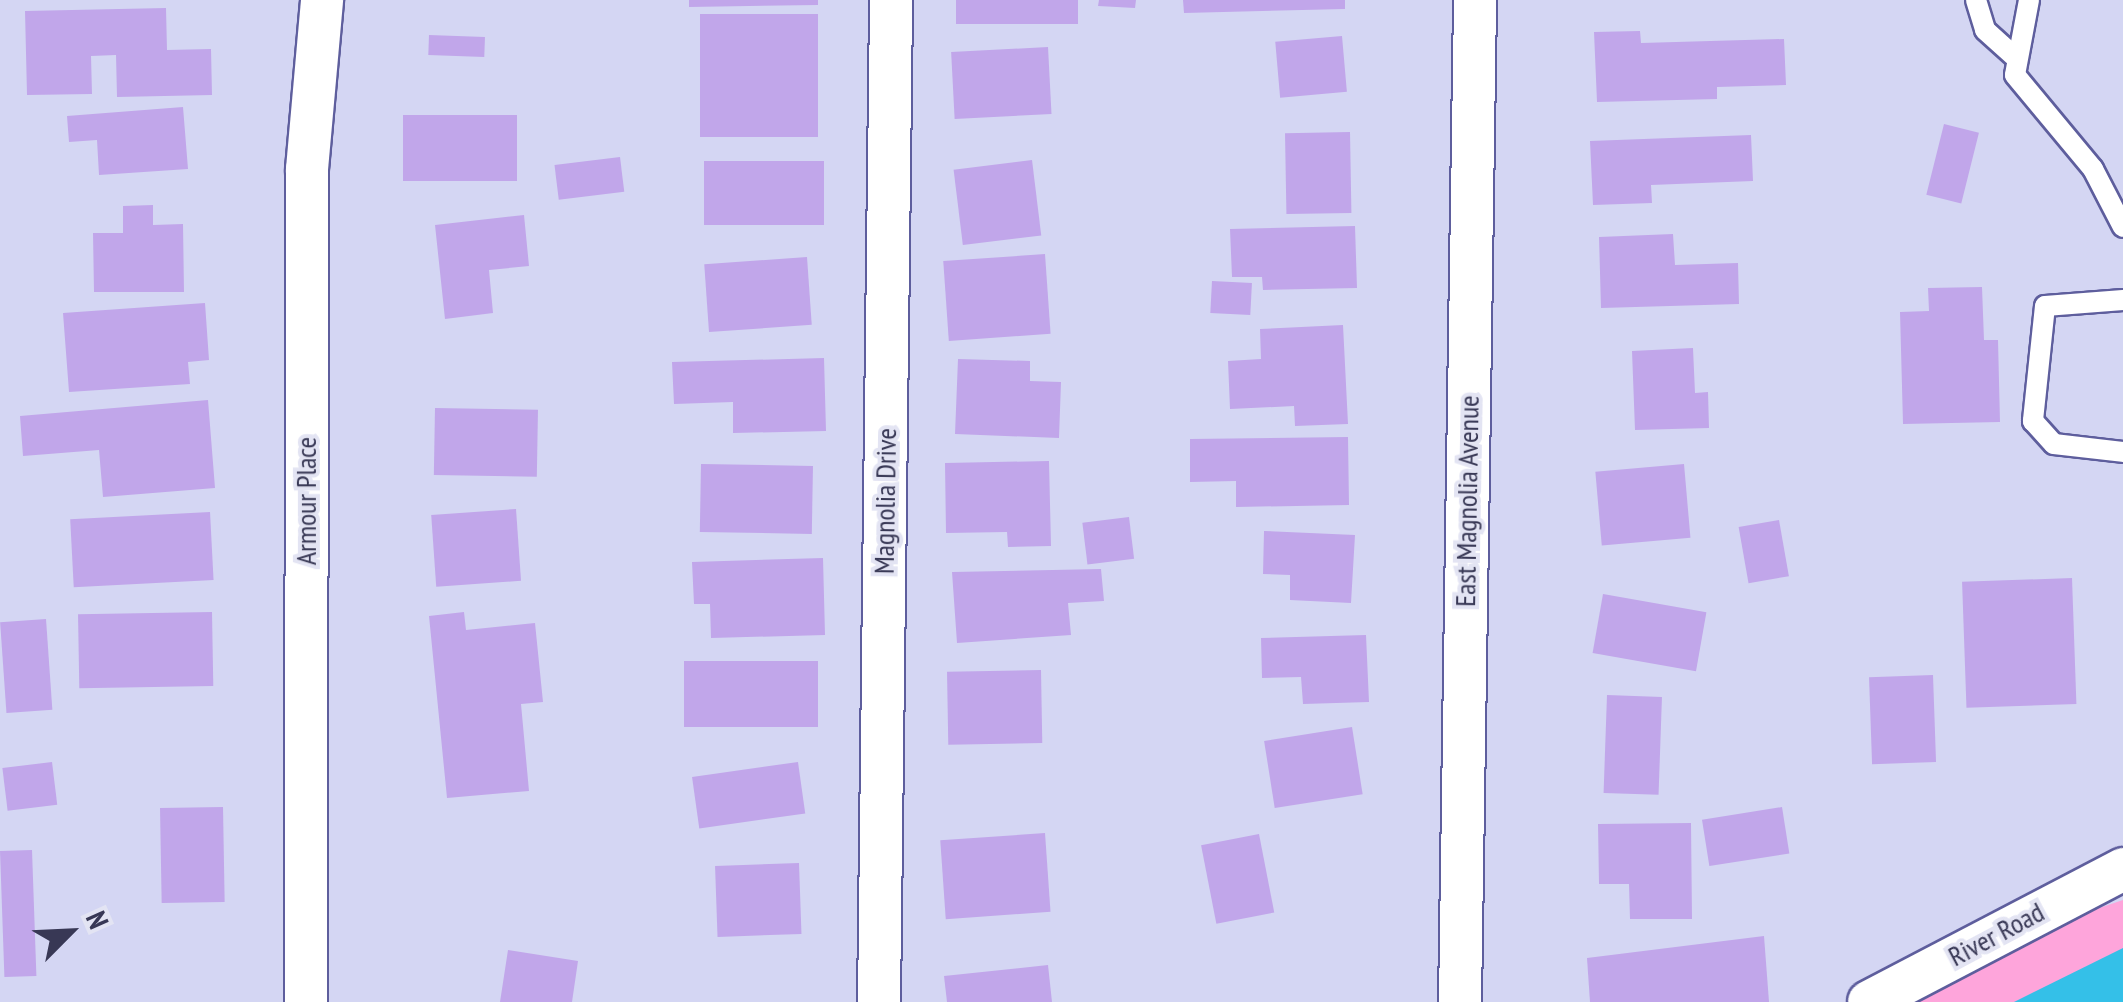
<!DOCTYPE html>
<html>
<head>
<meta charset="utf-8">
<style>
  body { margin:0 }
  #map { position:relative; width:2123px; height:1002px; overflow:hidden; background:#d4d6f3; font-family:"PT Sans Narrow",sans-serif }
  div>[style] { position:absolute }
  .green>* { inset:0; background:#fea5db }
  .water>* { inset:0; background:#34c0e8 }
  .building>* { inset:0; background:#c1a6ea; transform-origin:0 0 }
  .roads { filter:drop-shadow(2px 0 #5e5e9d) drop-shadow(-2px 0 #5e5e9d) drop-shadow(0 2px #5e5e9d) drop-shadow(0 -2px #5e5e9d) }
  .service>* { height:20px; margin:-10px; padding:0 10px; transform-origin:10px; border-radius:10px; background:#fff }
  .minor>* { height:42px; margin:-21px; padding:0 21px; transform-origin:21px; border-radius:21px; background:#fff }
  span { translate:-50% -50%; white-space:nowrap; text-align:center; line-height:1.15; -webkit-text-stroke:8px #e3e4f3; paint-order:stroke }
  .street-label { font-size:28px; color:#383855 }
  .north { position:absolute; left:20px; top:882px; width:100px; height:100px; -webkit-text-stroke:8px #e3e4f3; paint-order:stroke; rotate:66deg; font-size:28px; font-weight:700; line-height:40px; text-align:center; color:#383855 }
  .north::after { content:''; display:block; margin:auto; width:35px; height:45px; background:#383855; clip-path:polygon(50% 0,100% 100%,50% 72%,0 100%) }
</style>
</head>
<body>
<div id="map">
  <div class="green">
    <div style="clip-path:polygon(2123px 900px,2123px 1002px,1915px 1002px,2040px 928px)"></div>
  </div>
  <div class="water">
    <div style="clip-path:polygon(2123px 948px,2123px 1002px,2014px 1002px)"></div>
  </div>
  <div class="building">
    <div style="clip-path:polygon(689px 0,818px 0,818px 5px,689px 7px)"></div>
    <div style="left:956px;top:0;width:122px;height:24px"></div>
    <div style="clip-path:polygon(1099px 0,1136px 0,1135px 8px,1098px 6px)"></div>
    <div style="clip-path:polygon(1183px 0,1345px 0,1345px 9px,1184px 13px)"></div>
    <div style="clip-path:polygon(166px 8px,167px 50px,211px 49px,212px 95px,117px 97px,116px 55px,91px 56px,92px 94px,27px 95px,25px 11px)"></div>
    <div style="left:818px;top:14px;width:123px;height:118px;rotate:90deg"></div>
    <div style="clip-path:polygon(1640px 31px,1641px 43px,1784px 39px,1786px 85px,1717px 87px,1717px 99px,1597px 102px,1594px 32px)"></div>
    <div style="left:429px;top:35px;width:56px;height:20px;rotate:2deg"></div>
    <div style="left:1342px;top:36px;width:56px;height:67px;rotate:85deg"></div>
    <div style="left:1048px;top:47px;width:67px;height:97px;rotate:87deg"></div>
    <div style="clip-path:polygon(183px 107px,188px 169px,99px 175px,97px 140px,69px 142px,67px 116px)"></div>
    <div style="left:517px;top:115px;width:66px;height:114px;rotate:90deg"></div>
    <div style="left:1944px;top:124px;width:36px;height:73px;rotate:14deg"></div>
    <div style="left:1350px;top:132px;width:81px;height:65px;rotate:89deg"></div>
    <div style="clip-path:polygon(1751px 135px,1753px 181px,1651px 185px,1652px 203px,1593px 205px,1590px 141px)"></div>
    <div style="left:620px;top:157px;width:35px;height:66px;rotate:83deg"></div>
    <div style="left:1032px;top:160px;width:76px;height:79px;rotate:83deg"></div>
    <div style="left:704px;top:161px;width:120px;height:64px"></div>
    <div style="clip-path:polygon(153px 205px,153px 225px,183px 224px,184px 292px,94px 292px,93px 233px,123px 233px,123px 206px)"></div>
    <div style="clip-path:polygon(524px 215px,529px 266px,489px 270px,493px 313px,445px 319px,435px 225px)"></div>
    <div style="clip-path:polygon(1355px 226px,1357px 288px,1263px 290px,1262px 277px,1232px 277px,1230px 229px)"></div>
    <div style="clip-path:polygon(1673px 234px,1675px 265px,1738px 263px,1739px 304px,1601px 308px,1599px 237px)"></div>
    <div style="left:1045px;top:254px;width:80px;height:102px;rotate:86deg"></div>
    <div style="left:807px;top:257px;width:68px;height:103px;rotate:86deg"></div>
    <div style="left:1212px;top:281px;width:40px;height:32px;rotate:3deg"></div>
    <div style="clip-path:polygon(1982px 287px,1984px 340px,1998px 340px,2000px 422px,1903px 424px,1900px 312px,1929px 311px,1928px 288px)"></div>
    <div style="clip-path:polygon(205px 303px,209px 360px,188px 362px,190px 384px,69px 392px,63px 313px)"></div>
    <div style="clip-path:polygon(1343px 325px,1348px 424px,1295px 426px,1294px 406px,1230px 409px,1228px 361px,1261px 359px,1260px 329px)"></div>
    <div style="clip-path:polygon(1693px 348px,1695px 393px,1708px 392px,1709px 428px,1635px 430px,1632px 351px)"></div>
    <div style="clip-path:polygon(824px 358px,826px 431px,733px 433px,733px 402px,674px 404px,672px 362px)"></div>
    <div style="clip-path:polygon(958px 359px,1030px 361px,1030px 381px,1061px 382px,1059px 438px,955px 434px)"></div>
    <div style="clip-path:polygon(208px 400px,215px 488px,103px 497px,99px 450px,23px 456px,20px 416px)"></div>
    <div style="left:435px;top:408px;width:103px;height:67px;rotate:1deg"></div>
    <div style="clip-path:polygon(1348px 437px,1349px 505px,1236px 507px,1236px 481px,1190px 482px,1190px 439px)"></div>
    <div style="clip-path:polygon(1049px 461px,1051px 546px,1008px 547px,1007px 532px,946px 533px,945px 463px)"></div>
    <div style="left:701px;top:464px;width:112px;height:68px;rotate:1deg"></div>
    <div style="left:1684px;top:464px;width:74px;height:89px;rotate:85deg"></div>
    <div style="left:516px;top:509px;width:72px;height:85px;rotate:86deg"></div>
    <div style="left:210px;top:512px;width:68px;height:140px;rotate:87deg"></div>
    <div style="left:1129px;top:517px;width:42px;height:47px;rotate:83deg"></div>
    <div style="left:1779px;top:520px;width:57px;height:41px;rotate:80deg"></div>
    <div style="clip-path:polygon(1264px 531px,1355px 535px,1351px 603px,1290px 600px,1290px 575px,1263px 574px)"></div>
    <div style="clip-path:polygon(823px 558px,825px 635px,711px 638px,710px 604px,694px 604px,692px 562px)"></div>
    <div style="clip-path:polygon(1101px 569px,1104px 601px,1068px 603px,1071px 635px,957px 643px,952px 572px)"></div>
    <div style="left:2072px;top:578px;width:126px;height:110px;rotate:88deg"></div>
    <div style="left:1603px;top:594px;width:105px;height:60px;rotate:10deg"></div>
    <div style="left:212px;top:612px;width:74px;height:134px;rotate:89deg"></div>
    <div style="clip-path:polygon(464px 612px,466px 630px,535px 623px,543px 702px,521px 704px,529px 791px,447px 798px,429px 616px)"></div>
    <div style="left:46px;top:619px;width:91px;height:46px;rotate:86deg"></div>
    <div style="clip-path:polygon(1366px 635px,1369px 702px,1303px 704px,1301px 677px,1262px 678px,1261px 638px)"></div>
    <div style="left:684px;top:661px;width:134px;height:66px"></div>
    <div style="left:1041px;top:670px;width:73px;height:94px;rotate:89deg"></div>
    <div style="left:1933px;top:675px;width:87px;height:64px;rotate:88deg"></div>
    <div style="left:1607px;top:695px;width:55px;height:98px;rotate:2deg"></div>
    <div style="left:1352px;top:727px;width:68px;height:89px;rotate:81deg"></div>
    <div style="left:52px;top:762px;width:43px;height:50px;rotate:83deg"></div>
    <div style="left:798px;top:762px;width:52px;height:107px;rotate:82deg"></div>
    <div style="left:223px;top:807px;width:95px;height:63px;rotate:89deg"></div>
    <div style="left:1782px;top:807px;width:47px;height:81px;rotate:81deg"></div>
    <div style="clip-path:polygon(1691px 823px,1692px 919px,1630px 919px,1629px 884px,1599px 884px,1598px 824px)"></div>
    <div style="left:1045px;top:833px;width:79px;height:105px;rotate:86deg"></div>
    <div style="left:1259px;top:834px;width:80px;height:59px;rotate:79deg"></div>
    <div style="left:32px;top:850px;width:126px;height:32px;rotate:88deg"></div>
    <div style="left:799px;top:863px;width:71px;height:84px;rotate:88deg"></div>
    <div style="clip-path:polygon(1764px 936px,1769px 1002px,1590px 1002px,1587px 958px)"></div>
    <div style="clip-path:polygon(508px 950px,578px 961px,572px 1002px,500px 1002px)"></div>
    <div style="clip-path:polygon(1048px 965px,1052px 1002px,947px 1002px,944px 976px)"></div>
  </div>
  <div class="roads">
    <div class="service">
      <div style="left:1976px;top:0;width:31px;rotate:73deg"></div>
      <div style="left:1985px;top:30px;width:39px;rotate:42deg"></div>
      <div style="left:2029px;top:0;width:76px;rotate:100.6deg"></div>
      <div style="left:2015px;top:75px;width:122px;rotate:50.3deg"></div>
      <div style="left:2093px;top:169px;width:65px;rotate:62.7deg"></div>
      <div style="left:2123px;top:300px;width:78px;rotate:175.6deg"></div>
      <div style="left:2045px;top:306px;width:116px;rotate:96deg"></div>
      <div style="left:2033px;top:421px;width:31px;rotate:48deg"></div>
      <div style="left:2054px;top:444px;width:69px;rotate:6.6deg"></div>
    </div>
    <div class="minor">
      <div style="left:306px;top:1002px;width:833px;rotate:-89.93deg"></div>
      <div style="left:307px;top:169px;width:170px;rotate:-84.9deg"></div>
      <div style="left:879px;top:1002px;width:1002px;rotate:-89.31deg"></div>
      <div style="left:1460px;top:1002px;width:1002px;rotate:-89.14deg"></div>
      <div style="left:1869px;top:1002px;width:287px;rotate:-27.6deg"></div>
    </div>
  </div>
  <div class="street-label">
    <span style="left:306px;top:501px;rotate:-90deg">Armour Place</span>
    <span style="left:885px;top:501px;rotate:-89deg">Magnolia Drive</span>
    <span style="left:1467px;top:501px;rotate:-89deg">East Magnolia Avenue</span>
    <span style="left:1996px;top:934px;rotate:-28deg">River Road</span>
  </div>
  <div class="north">N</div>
</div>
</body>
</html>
